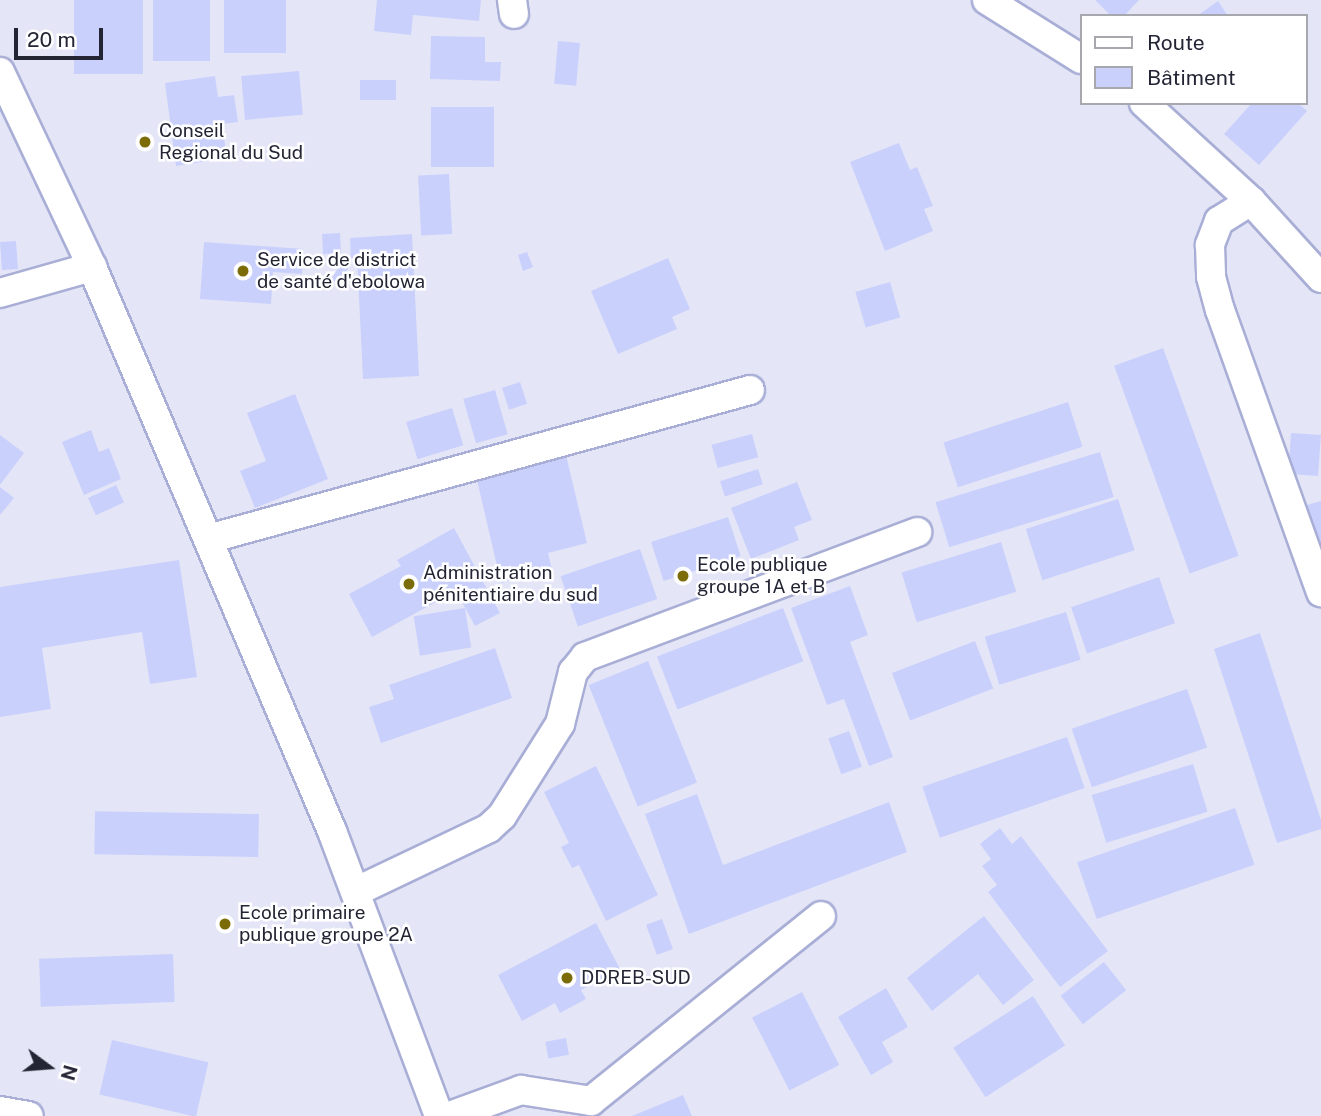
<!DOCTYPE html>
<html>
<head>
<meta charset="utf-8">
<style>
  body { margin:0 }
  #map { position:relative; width:1321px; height:1116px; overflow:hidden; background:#e4e6f7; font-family:"Public Sans",sans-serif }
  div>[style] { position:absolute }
  .building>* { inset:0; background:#cad0fc; transform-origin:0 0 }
  .roads { filter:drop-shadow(2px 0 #a9aed6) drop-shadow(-2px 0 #a9aed6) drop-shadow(0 2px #a9aed6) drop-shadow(0 -2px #a9aed6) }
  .minor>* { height:28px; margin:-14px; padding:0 14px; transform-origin:14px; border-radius:14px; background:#fff }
  .dots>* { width:19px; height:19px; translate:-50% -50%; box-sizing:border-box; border:4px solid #fff; border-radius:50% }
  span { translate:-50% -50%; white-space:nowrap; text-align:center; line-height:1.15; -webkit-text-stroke:5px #fff; paint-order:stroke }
  .poi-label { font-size:19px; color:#232534 }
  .left { translate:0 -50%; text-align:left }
  .legend { position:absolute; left:1080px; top:14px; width:228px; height:91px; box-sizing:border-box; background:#fff; border:2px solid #a7a8ae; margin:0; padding:9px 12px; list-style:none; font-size:21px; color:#232534 }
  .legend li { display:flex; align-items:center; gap:14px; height:35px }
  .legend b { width:35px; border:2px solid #a7a8ae }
  .north { position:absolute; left:14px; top:1032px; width:70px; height:70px; -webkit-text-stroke:5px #fff; paint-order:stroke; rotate:106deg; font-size:19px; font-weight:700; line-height:28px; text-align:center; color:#232534 }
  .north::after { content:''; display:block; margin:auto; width:24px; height:32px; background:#232534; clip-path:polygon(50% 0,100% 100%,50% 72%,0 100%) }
  .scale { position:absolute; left:14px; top:28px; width:89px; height:32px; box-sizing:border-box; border:4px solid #232534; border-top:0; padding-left:9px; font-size:21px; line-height:24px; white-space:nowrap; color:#232534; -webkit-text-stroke:5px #fff; paint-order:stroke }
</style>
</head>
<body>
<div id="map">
  <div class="building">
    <div style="left:74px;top:0;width:69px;height:74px"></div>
    <div style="left:153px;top:0;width:57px;height:61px"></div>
    <div style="left:224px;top:0;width:62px;height:53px"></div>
    <div style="clip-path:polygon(377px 0,481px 0,479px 21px,413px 15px,411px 35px,374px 31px)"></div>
    <div style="clip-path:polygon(1095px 0,1139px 0,1124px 16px,1111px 16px)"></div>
    <div style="clip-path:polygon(1218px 1px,1228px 16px,1197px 16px)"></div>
    <div style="clip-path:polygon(431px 36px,485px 37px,485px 62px,501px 62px,500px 81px,430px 79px)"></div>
    <div style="left:558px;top:41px;width:22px;height:43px;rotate:5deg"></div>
    <div style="left:299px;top:71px;width:44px;height:58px;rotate:85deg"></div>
    <div style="clip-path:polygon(215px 76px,218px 97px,234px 95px,238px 122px,222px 124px,227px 158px,176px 166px,165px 83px)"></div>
    <div style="left:360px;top:80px;width:36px;height:20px"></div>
    <div style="clip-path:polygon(1252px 103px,1298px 103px,1307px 111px,1259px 165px,1224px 134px)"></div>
    <div style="left:494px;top:107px;width:60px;height:63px;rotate:90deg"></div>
    <div style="clip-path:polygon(899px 143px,910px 170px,917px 167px,933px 206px,924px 209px,933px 231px,885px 251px,850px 162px)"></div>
    <div style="left:449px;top:174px;width:60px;height:31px;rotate:87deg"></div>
    <div style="left:340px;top:233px;width:20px;height:18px;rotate:87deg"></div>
    <div style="clip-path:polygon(412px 234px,419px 376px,363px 379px,357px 257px,351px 258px,350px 238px)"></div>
    <div style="left:16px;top:241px;width:28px;height:16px;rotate:86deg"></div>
    <div style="clip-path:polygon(204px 242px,304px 249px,302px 274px,273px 272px,271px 304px,200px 299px)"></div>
    <div style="clip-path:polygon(527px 252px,533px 267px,523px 271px,518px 255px)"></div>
    <div style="clip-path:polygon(668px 258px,690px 309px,672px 317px,677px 329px,618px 354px,591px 291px)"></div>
    <div style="clip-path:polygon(341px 263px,349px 267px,340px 285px,331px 280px)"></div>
    <div style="left:890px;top:282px;width:37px;height:36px;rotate:74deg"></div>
    <div style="left:1163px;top:348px;width:221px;height:52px;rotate:70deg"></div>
    <div style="left:520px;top:382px;width:23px;height:19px;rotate:72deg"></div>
    <div style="left:495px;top:390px;width:46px;height:33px;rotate:74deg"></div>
    <div style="clip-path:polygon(295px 394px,328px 479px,255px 508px,240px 471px,266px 461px,247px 413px)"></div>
    <div style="left:1068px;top:402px;width:47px;height:131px;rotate:72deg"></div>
    <div style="left:452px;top:408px;width:39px;height:48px;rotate:73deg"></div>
    <div style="clip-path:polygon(91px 430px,99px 452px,109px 448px,121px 479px,84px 495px,62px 442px)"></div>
    <div style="left:1291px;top:433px;width:30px;height:41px;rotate:4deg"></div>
    <div style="left:752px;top:434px;width:24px;height:42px;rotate:75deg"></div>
    <div style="clip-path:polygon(0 435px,24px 453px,0 485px)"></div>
    <div style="left:1100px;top:452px;width:47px;height:172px;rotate:73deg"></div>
    <div style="clip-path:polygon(566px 455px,587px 543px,548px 553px,552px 570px,501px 583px,476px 476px)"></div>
    <div style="left:758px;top:469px;width:16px;height:40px;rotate:72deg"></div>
    <div style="clip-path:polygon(797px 482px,812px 520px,794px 527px,799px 540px,751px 559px,731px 508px)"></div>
    <div style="left:116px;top:485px;width:19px;height:31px;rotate:65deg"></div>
    <div style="clip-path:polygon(0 487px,14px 498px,0 515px)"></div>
    <div style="left:1118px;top:499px;width:54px;height:97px;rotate:72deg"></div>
    <div style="clip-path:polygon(1321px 501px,1321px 545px,1320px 545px,1307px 505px)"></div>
    <div style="left:728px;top:517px;width:41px;height:81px;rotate:72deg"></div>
    <div style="clip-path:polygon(454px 528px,500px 613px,475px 626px,456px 591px,372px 637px,349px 594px,401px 566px,397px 560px)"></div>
    <div style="left:1001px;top:542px;width:52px;height:104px;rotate:73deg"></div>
    <div style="left:640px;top:549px;width:53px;height:84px;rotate:71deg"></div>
    <div style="clip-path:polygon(179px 560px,197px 677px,150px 684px,142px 632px,42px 648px,51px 709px,0 717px,0 587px)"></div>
    <div style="left:1159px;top:577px;width:49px;height:93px;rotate:71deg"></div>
    <div style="clip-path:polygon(850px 586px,868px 635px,850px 642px,893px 757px,869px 766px,844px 699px,827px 705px,791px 608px)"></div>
    <div style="left:465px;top:608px;width:40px;height:52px;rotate:81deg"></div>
    <div style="left:783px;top:608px;width:57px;height:135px;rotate:69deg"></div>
    <div style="left:1066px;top:612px;width:50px;height:85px;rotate:73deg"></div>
    <div style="clip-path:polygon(1260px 633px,1321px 820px,1321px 829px,1277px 843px,1214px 649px)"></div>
    <div style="left:975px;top:641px;width:51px;height:89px;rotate:69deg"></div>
    <div style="clip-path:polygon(495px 648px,512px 698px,381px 743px,369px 707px,394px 699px,389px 685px)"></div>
    <div style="left:648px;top:661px;width:131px;height:64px;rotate:68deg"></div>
    <div style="left:1187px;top:689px;width:62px;height:122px;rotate:71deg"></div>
    <div style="left:849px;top:731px;width:38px;height:22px;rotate:70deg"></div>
    <div style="left:1067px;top:737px;width:54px;height:153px;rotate:71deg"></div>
    <div style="left:1193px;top:764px;width:50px;height:106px;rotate:73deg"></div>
    <div style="clip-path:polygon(596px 766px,658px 895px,606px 921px,579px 865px,572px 868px,561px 847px,569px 843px,544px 792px)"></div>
    <div style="clip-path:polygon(697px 794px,723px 865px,889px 802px,907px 852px,689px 934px,645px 814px)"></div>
    <div style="left:1235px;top:808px;width:60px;height:167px;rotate:71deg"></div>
    <div style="left:259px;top:814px;width:43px;height:164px;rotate:91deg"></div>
    <div style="clip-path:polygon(1000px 828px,1012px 844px,1021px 836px,1108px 951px,1060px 987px,988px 892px,997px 885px,982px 866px,991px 859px,980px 844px)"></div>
    <div style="clip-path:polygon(984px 916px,1034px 980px,1003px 1005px,978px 974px,932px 1011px,907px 978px)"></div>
    <div style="left:662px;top:919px;width:32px;height:17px;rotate:70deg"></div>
    <div style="clip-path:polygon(596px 923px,620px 969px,581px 990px,586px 999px,560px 1013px,555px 1003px,522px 1021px,498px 975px)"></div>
    <div style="left:173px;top:954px;width:48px;height:134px;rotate:88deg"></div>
    <div style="left:1104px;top:962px;width:36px;height:55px;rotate:52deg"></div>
    <div style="clip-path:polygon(886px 988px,908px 1027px,882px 1042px,893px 1062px,871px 1075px,838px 1017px)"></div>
    <div style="left:802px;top:992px;width:82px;height:56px;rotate:63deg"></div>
    <div style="left:1033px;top:996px;width:59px;height:95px;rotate:57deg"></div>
    <div style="left:566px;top:1038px;width:17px;height:21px;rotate:80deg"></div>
    <div style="left:112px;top:1040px;width:99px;height:56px;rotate:13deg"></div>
    <div style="clip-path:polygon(683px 1095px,692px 1116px,632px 1116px)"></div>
  </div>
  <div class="roads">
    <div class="minor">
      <div style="left:512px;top:0;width:14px;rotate:82deg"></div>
      <div style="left:987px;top:0;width:111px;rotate:32.1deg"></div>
      <div style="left:0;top:72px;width:216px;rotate:64.7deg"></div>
      <div style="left:92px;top:267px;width:613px;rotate:66.95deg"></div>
      <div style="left:332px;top:831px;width:304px;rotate:69.4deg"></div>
      <div style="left:1144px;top:103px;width:145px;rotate:42.5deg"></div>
      <div style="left:1251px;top:201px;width:104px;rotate:47.7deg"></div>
      <div style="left:1251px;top:201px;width:38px;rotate:148deg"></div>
      <div style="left:1219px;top:221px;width:26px;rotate:111deg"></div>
      <div style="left:1210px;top:245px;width:32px;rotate:88deg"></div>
      <div style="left:1211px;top:277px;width:34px;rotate:75deg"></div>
      <div style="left:1220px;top:310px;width:300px;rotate:70.3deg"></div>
      <div style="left:0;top:293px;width:96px;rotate:-15.8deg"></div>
      <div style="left:208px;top:539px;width:562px;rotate:-15.37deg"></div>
      <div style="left:355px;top:892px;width:148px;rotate:-25.5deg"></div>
      <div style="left:489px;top:828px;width:18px;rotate:-43deg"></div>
      <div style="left:502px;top:816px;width:109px;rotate:-57.8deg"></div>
      <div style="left:560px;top:724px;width:54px;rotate:-76deg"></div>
      <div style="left:573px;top:672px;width:19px;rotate:-51deg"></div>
      <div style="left:585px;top:657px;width:355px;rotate:-20.6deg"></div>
      <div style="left:0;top:1111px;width:29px;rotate:10deg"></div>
      <div style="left:450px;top:1116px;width:76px;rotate:-20.1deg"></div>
      <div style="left:521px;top:1090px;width:71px;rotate:8.9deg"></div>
      <div style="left:591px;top:1101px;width:295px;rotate:-38.8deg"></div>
    </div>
  </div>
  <div class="dots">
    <div style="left:145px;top:142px;background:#7b6c07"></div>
    <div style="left:243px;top:271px;background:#7b6c07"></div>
    <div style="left:683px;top:576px;background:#7b6c07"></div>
    <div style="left:409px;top:584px;background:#7b6c07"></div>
    <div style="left:225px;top:924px;background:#7b6c07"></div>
    <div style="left:567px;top:978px;background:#7b6c07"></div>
  </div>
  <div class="poi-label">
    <span class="left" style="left:159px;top:142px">Conseil<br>Regional du Sud</span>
    <span class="left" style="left:257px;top:271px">Service de district<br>de santé d'ebolowa</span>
    <span class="left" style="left:697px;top:576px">Ecole publique<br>groupe 1A et B</span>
    <span class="left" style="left:423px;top:584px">Administration<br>pénitentiaire du sud</span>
    <span class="left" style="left:239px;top:924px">Ecole primaire<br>publique groupe 2A</span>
    <span class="left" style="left:581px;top:978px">DDREB-SUD</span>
  </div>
  <ul class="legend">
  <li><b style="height:9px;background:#fff"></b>Route</li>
  <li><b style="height:19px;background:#cad0fc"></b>Bâtiment</li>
  </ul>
  <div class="north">N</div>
  <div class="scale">20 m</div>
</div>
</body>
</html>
